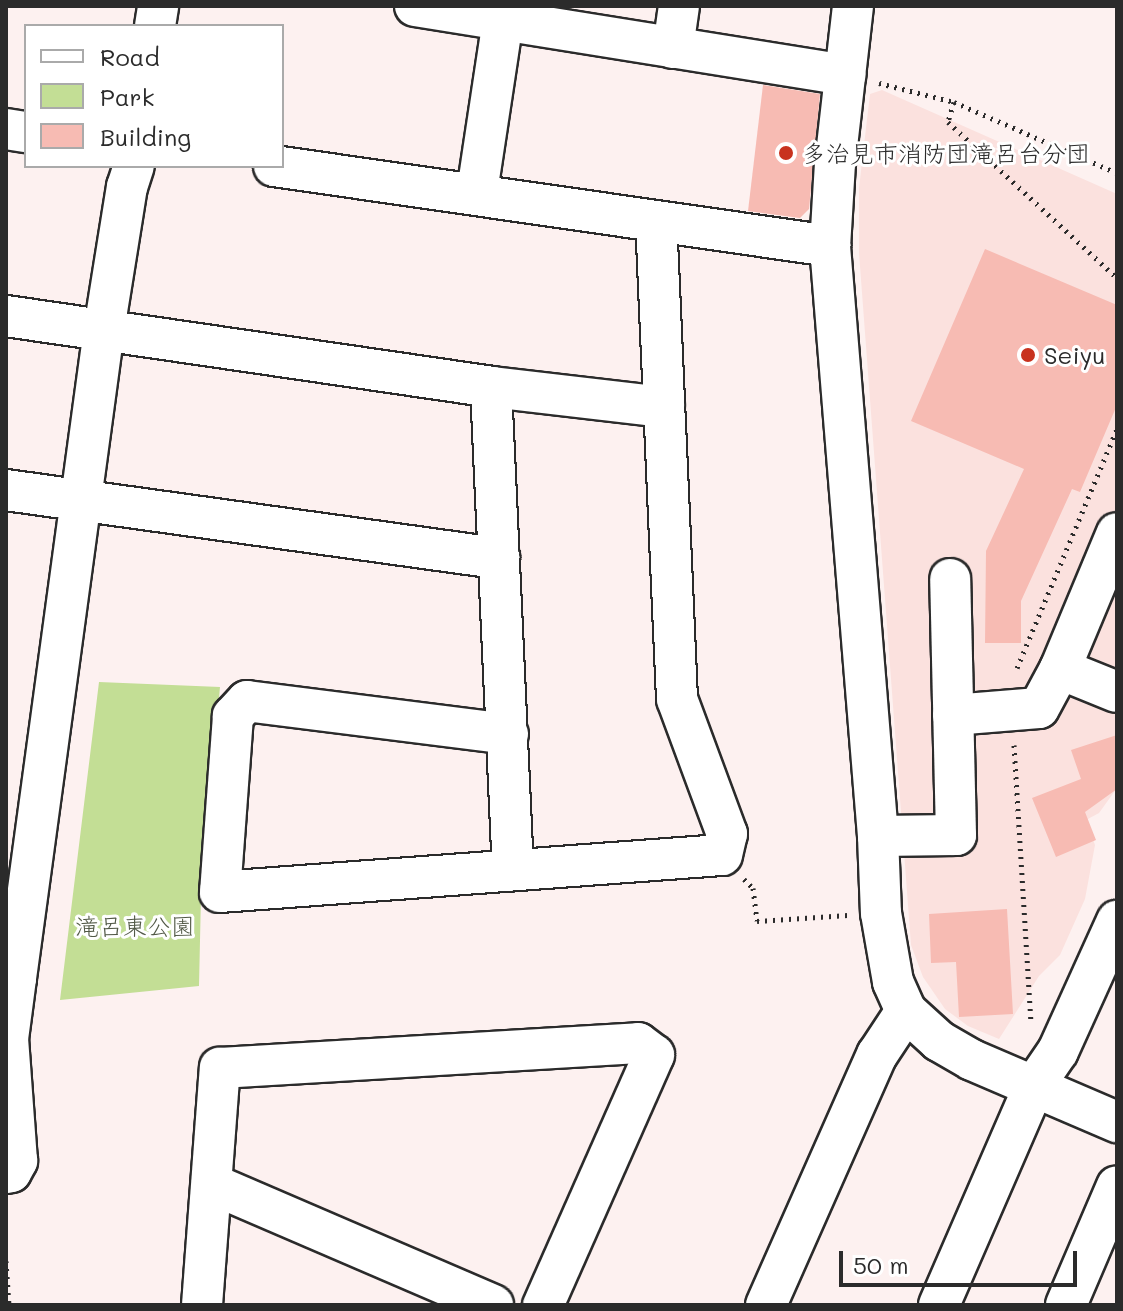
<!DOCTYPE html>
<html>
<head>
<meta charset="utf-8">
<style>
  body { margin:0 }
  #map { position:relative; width:1123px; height:1311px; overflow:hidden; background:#fdf1f0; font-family:Mali,"Klee One",sans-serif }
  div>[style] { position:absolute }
  .built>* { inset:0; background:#fbe1de }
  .green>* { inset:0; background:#c3de95 }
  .building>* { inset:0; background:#f7bbb3 }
  .path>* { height:5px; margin-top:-2.5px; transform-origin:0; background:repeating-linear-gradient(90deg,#2b2b2b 0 2px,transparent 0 8px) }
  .roads { filter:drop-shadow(2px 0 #2b2b2b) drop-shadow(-2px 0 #2b2b2b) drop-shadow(0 2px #2b2b2b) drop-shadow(0 -2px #2b2b2b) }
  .minor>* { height:40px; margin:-20px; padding:0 20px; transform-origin:20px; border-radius:20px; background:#fff }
  .dots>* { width:22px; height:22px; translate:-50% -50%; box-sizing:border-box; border:4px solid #fff; border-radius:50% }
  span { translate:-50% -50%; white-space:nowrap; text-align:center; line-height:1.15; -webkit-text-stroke:6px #fff; paint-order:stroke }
  .poi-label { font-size:24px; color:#2b2b2b }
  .left { translate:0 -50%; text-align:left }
  .park-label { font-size:24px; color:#515846 }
  .frame { position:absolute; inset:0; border:8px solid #2b2b2b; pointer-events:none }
  .legend { position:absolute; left:24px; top:24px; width:260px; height:144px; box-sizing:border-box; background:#fff; border:2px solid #aaa; margin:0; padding:10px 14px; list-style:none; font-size:24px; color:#2b2b2b }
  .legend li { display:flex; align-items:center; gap:16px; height:40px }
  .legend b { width:40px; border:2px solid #aaa }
  .scale { position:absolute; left:839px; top:1251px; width:238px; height:36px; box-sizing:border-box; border:4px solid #2b2b2b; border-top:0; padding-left:10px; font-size:24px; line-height:28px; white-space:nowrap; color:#2b2b2b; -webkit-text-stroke:6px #fff; paint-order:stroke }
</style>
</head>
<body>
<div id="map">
  <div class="built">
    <div style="clip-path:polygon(882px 90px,1117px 194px,1117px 788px,1099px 813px,1086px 820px,1095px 845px,1085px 899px,1060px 955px,1039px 976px,999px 1039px,968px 1026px,945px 1009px,923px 977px,911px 945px,859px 253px,859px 188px,870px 94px)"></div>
  </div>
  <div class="green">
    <div style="clip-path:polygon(99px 682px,220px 687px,201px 895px,199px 986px,60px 1000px)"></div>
  </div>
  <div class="building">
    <div style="clip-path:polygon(763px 85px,820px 94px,809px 209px,800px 218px,748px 211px)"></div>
    <div style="clip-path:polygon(985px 249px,1117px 305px,1117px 405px,1080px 492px,1072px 489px,1021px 601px,1021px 643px,985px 643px,986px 551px,1024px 469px,911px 421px)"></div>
    <div style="clip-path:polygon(1117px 735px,1117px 789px,1085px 812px,1096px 840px,1056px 857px,1032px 798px,1081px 779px,1071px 750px)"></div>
    <div style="clip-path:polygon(1007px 909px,1013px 1014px,959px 1017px,956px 962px,931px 963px,929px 914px)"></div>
  </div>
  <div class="path">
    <div style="left:879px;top:83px;width:77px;rotate:14.2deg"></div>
    <div style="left:954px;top:102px;width:178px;rotate:23.5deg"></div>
    <div style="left:954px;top:102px;width:21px;rotate:107deg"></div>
    <div style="left:948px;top:122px;width:230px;rotate:42.7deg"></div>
    <div style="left:1017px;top:668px;width:259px;rotate:-67.3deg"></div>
    <div style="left:1014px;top:745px;width:278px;rotate:86.5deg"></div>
    <div style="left:744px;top:879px;width:13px;rotate:45deg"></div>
    <div style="left:753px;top:888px;width:33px;rotate:83deg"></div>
    <div style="left:757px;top:921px;width:91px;rotate:-3.8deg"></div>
    <div style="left:6px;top:1261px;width:44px;rotate:86.1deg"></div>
  </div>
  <div class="roads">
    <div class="minor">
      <div style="left:415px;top:6px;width:436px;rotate:9.1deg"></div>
      <div style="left:853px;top:6px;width:158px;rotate:96.5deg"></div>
      <div style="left:835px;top:163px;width:83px;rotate:93.4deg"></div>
      <div style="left:830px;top:246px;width:592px;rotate:85.35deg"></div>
      <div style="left:878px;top:836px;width:77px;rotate:87.8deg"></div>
      <div style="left:881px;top:913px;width:70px;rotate:80.1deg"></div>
      <div style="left:893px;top:982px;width:32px;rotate:66deg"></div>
      <div style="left:906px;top:1011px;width:45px;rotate:42.3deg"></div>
      <div style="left:939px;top:1041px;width:38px;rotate:30deg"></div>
      <div style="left:972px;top:1060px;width:158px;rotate:23.2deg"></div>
      <div style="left:155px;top:26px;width:20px;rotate:-81deg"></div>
      <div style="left:673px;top:48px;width:42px;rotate:-81.9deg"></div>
      <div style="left:6px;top:129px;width:20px;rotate:9deg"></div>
      <div style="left:274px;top:166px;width:562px;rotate:8.19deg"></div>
      <div style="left:477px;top:192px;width:188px;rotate:-81.4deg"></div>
      <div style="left:6px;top:316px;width:490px;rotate:8.3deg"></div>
      <div style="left:491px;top:387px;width:174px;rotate:6.6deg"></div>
      <div style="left:491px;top:387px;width:484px;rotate:87.4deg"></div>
      <div style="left:6px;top:490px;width:498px;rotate:7.9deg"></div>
      <div style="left:1060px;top:669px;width:147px;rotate:-67.3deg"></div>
      <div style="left:953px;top:715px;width:86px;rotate:-4.7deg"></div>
      <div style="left:1039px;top:708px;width:44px;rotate:-61.7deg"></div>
      <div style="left:1060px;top:669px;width:61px;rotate:22deg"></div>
      <div style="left:508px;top:734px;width:263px;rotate:-172.8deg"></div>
      <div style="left:247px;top:701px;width:21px;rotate:133deg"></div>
      <div style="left:233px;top:716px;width:176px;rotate:94.2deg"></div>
      <div style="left:220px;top:892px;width:503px;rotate:-4.22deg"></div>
      <div style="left:722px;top:855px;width:22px;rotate:-77deg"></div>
      <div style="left:727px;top:834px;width:144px;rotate:-110.3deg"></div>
      <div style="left:677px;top:699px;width:478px;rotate:-92.5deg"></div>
      <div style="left:878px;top:836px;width:78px;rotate:-0.7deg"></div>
      <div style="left:956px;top:835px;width:256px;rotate:-91.3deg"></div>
      <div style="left:6px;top:978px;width:10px"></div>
      <div style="left:16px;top:978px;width:654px;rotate:-82.27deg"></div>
      <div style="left:104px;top:330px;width:145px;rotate:-80.9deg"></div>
      <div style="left:127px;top:187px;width:22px;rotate:-72deg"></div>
      <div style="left:6px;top:1173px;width:5px;rotate:-11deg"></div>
      <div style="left:11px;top:1172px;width:13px;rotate:-61deg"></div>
      <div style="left:17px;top:1161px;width:122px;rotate:-94.2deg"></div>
      <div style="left:8px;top:1039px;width:62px;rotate:-82.5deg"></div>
      <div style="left:212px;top:1184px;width:306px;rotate:23.3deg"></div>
      <div style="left:202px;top:1305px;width:238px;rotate:-85.7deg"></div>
      <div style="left:220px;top:1068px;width:419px;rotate:-3.4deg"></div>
      <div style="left:638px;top:1043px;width:20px;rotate:37deg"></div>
      <div style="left:654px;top:1055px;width:274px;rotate:113.9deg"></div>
      <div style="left:766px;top:1305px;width:274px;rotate:-66.1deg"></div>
      <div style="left:877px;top:1055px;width:53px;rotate:-56.6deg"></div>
      <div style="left:939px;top:1305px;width:239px;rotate:-66.5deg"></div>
      <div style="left:1034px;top:1086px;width:42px;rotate:-55.6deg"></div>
      <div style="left:1058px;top:1051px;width:143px;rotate:-65.6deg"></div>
      <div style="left:1066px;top:1305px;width:129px;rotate:-66.8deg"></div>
    </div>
  </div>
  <div class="dots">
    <div style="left:786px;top:153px;background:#c8321e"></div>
    <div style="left:1028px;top:355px;background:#c8321e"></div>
  </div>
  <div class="poi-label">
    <span class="left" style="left:802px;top:153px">多治見市消防団滝呂台分団</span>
    <span class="left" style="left:1044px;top:355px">Seiyu</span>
  </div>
  <div class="park-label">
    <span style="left:135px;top:926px">滝呂東公園</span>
  </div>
  <div class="frame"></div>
  <ul class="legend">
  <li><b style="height:10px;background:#fff"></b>Road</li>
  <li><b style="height:22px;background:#c3de95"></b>Park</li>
  <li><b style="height:22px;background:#f7bbb3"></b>Building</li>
  </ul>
  <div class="scale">50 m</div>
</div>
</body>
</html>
